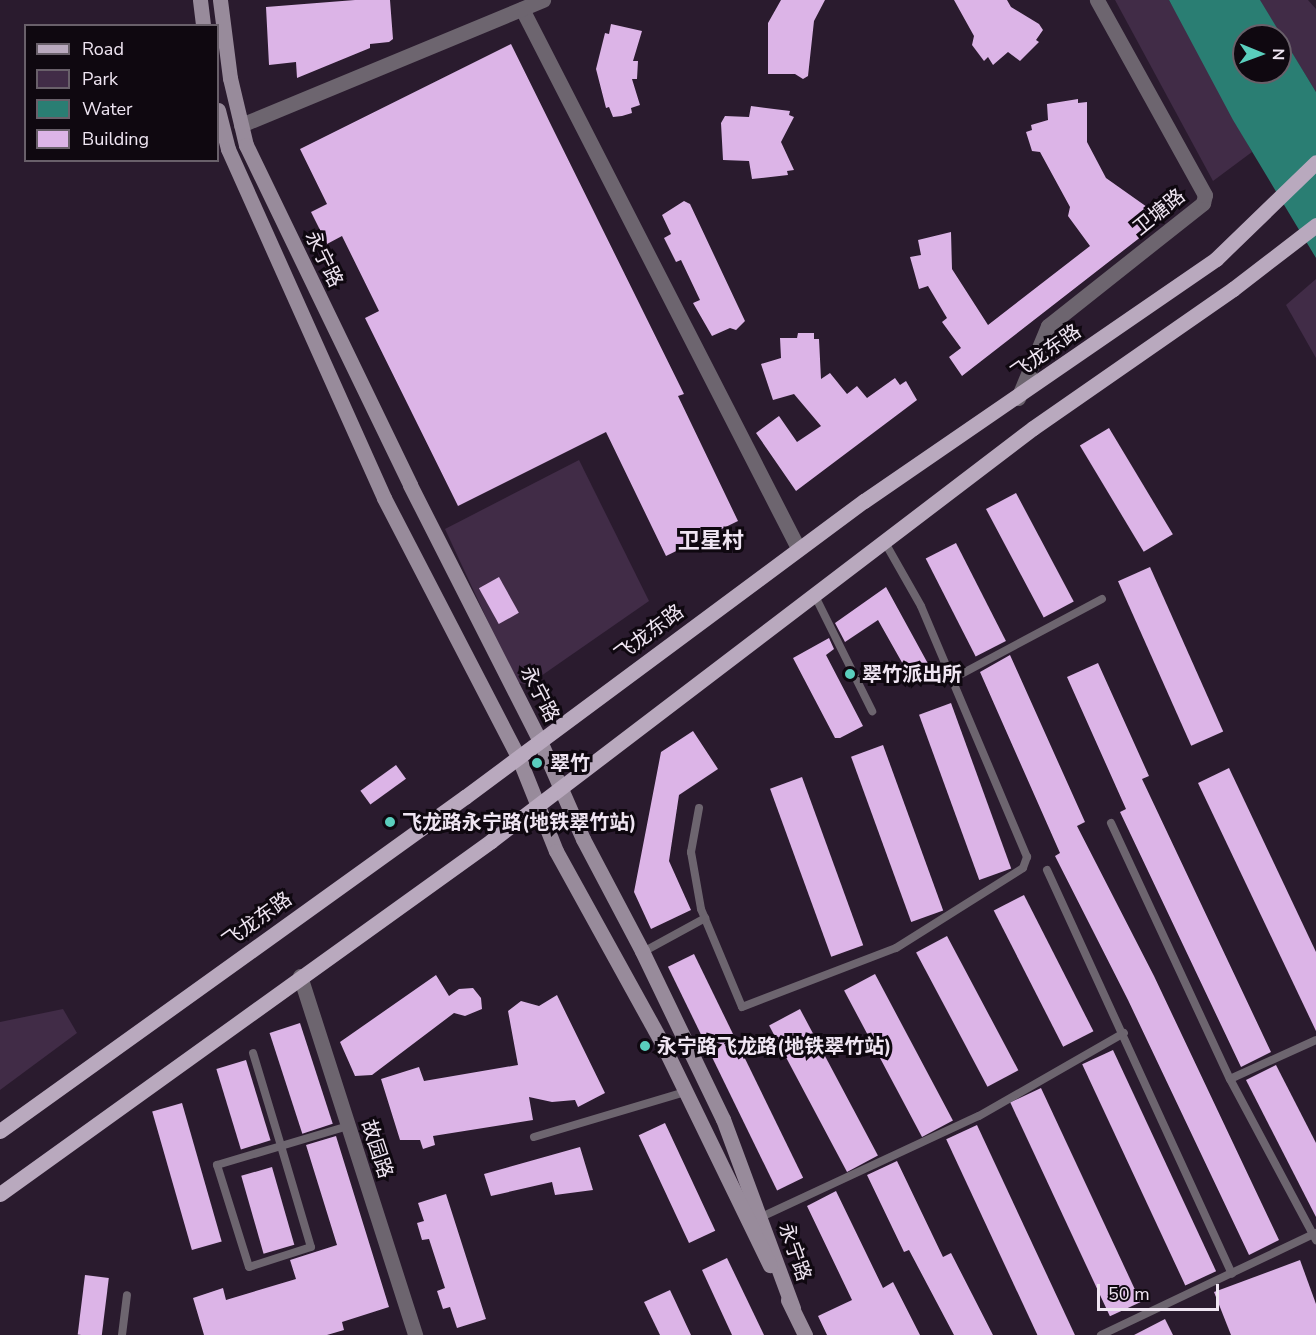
<!DOCTYPE html>
<html>
<head>
<meta charset="utf-8">
<style>
  body { margin:0 }
  #map { position:relative; width:1316px; height:1335px; overflow:hidden; background:#2a1b2e; font-family:"Nunito Sans","Noto Sans SC",sans-serif }
  div>[style] { position:absolute }
  .green>* { inset:0; background:#412c47 }
  .water>* { inset:0; background:#2a7e73 }
  .building>* { inset:0; background:#dcb4e7; transform-origin:0 0 }
  .service>* { height:8px; margin:-4px; padding:0 4px; transform-origin:4px; border-radius:4px; background:#6d656f }
  .minor>* { height:15px; margin:-7.5px; padding:0 7.5px; transform-origin:7.5px; border-radius:7.5px; background:#6d656f }
  .secondary>* { height:15px; margin:-7.5px; padding:0 7.5px; transform-origin:7.5px; border-radius:7.5px; background:#988b9b }
  .primary>* { height:15px; margin:-7.5px; padding:0 7.5px; transform-origin:7.5px; border-radius:7.5px; background:#b9a9be }
  .dots>* { width:16px; height:16px; translate:-50% -50%; box-sizing:border-box; border:3px solid #0f0810; border-radius:50% }
  span { translate:-50% -50%; white-space:nowrap; text-align:center; line-height:1.15; -webkit-text-stroke:6px #0f0810; paint-order:stroke }
  .street-label { font-size:20px; color:#efe5f2 }
  .poi-label { font-size:20px; color:#efe5f2; font-weight:700 }
  .left { translate:0 -50%; text-align:left }
  .quarter-label { font-size:22px; color:#efe5f2; font-weight:700 }
  .legend { position:absolute; left:24px; top:24px; width:195px; height:138px; box-sizing:border-box; background:#0f0810; border:2px solid #69606a; margin:0; padding:8px 10px; list-style:none; font-size:18px; color:#efe5f2 }
  .legend li { display:flex; align-items:center; gap:12px; height:30px }
  .legend b { width:30px; border:2px solid #69606a }
  .north { position:absolute; left:1232px; top:24px; width:60px; height:60px; box-sizing:border-box; background:#0f0810; border:2px solid #69606a; border-radius:50%; rotate:91deg; font-size:16px; font-weight:700; line-height:24px; text-align:center; color:#efe5f2 }
  .north::after { content:''; display:block; margin:auto; width:21px; height:27px; background:#5acebd; clip-path:polygon(50% 0,100% 100%,50% 72%,0 100%) }
  .scale { position:absolute; left:1097px; top:1284px; width:122px; height:27px; box-sizing:border-box; border:3px solid #efe5f2; border-top:0; padding-left:8px; font-size:18px; line-height:21px; white-space:nowrap; color:#efe5f2; -webkit-text-stroke:4px #0f0810; paint-order:stroke }
</style>
</head>
<body>
<div id="map">
  <div class="green">
    <div style="clip-path:polygon(1115px 0,1169px 0,1185px 27px,1252px 152px,1213px 181px)"></div>
    <div style="clip-path:polygon(1259px 0,1308px 0,1316px 9px,1316px 92px)"></div>
    <div style="clip-path:polygon(1316px 279px,1316px 358px,1286px 305px)"></div>
    <div style="clip-path:polygon(579px 460px,649px 601px,528px 685px,516px 682px,445px 529px)"></div>
    <div style="clip-path:polygon(63px 1009px,77px 1033px,0 1090px,0 1022px)"></div>
  </div>
  <div class="water">
    <div style="clip-path:polygon(evenodd,1169px 0,1260px 0,1316px 92px,1316px 258px,1233px 120px,1169px 0,1244px 36px,1280px 36px,1280px 72px,1244px 72px,1244px 36px)"></div>
  </div>
  <div class="building">
    <div style="clip-path:polygon(355px 0,390px 0,393px 39px,389px 42px,370px 44px,370px 48px,297px 78px,296px 62px,269px 65px,266px 7px)"></div>
    <div style="clip-path:polygon(781px 0,825px 0,814px 21px,808px 76px,803px 79px,795px 74px,768px 74px,768px 23px)"></div>
    <div style="clip-path:polygon(954px 0,1007px 0,1011px 7px,1039px 24px,1043px 30px,1036px 40px,1039px 42px,1020px 61px,1008px 52px,993px 65px,988px 57px,984px 61px,972px 45px,974px 36px)"></div>
    <div style="clip-path:polygon(611px 24px,642px 31px,633px 61px,638px 61px,637px 79px,632px 79px,640px 105px,631px 108px,632px 113px,622px 116px,613px 117px,609px 107px,606px 108px,596px 69px,605px 33px,609px 34px)"></div>
    <div style="clip-path:polygon(511px 44px,684px 394px,678px 396px,738px 521px,666px 556px,606px 432px,458px 506px,365px 318px,379px 311px,342px 236px,327px 244px,311px 212px,327px 204px,300px 149px)"></div>
    <div style="clip-path:polygon(1078px 99px,1078px 103px,1087px 102px,1087px 142px,1106px 178px,1147px 207px,1154px 216px,1151px 229px,962px 376px,949px 357px,961px 348px,942px 322px,947px 318px,928px 286px,919px 289px,910px 257px,921px 255px,918px 240px,951px 232px,952px 269px,988px 325px,1090px 246px,1068px 216px,1070px 207px,1040px 152px,1032px 151px,1026px 132px,1032px 130px,1031px 125px,1048px 120px,1047px 104px)"></div>
    <div style="clip-path:polygon(751px 106px,790px 111px,789px 115px,794px 117px,781px 142px,794px 170px,787px 171px,788px 175px,752px 179px,749px 161px,723px 160px,721px 123px,725px 116px,749px 117px)"></div>
    <div style="clip-path:polygon(684px 201px,690px 204px,745px 321px,736px 330px,730px 328px,712px 336px,693px 303px,700px 300px,681px 260px,676px 262px,664px 238px,671px 234px,662px 215px)"></div>
    <div style="clip-path:polygon(798px 333px,814px 333px,814px 339px,819px 339px,821px 379px,830px 373px,847px 394px,857px 386px,867px 398px,895px 378px,900px 385px,906px 381px,917px 400px,796px 491px,756px 433px,779px 416px,797px 442px,821px 426px,794px 394px,773px 400px,761px 364px,781px 358px,780px 338px,797px 338px)"></div>
    <div style="left:1109px;top:428px;width:124px;height:34px;rotate:59deg"></div>
    <div style="left:1016px;top:493px;width:123px;height:34px;rotate:62deg"></div>
    <div style="left:956px;top:543px;width:110px;height:34px;rotate:63deg"></div>
    <div style="left:1150px;top:567px;width:180px;height:35px;rotate:66deg"></div>
    <div style="left:499px;top:577px;width:41px;height:23px;rotate:61deg"></div>
    <div style="clip-path:polygon(886px 587px,932px 671px,913px 682px,878px 620px,845px 642px,835px 623px)"></div>
    <div style="clip-path:polygon(829px 638px,834px 649px,826px 655px,863px 726px,840px 738px,835px 738px,793px 658px)"></div>
    <div style="clip-path:polygon(1010px 655px,1085px 822px,1077px 826px,1154px 976px,1279px 1240px,1249px 1255px,1128px 1000px,1055px 856px,1060px 853px,980px 672px)"></div>
    <div style="clip-path:polygon(1098px 663px,1149px 776px,1142px 779px,1271px 1052px,1241px 1067px,1120px 812px,1126px 809px,1067px 677px)"></div>
    <div style="left:951px;top:703px;width:176px;height:34px;rotate:70deg"></div>
    <div style="clip-path:polygon(693px 731px,718px 769px,679px 795px,669px 861px,691px 910px,651px 929px,634px 892px,661px 752px)"></div>
    <div style="left:883px;top:745px;width:176px;height:34px;rotate:70deg"></div>
    <div style="left:396px;top:765px;width:17px;height:44px;rotate:54deg"></div>
    <div style="clip-path:polygon(1229px 768px,1316px 952px,1316px 1031px,1198px 783px)"></div>
    <div style="left:802px;top:777px;width:179px;height:34px;rotate:70deg"></div>
    <div style="left:1024px;top:895px;width:153px;height:34px;rotate:63deg"></div>
    <div style="left:947px;top:936px;width:152px;height:35px;rotate:62deg"></div>
    <div style="left:694px;top:954px;width:249px;height:29px;rotate:64deg"></div>
    <div style="left:875px;top:974px;width:166px;height:35px;rotate:62deg"></div>
    <div style="clip-path:polygon(436px 975px,449px 996px,459px 989px,473px 988px,481px 998px,482px 1009px,465px 1016px,454px 1013px,372px 1075px,355px 1076px,340px 1042px)"></div>
    <div style="clip-path:polygon(557px 995px,605px 1093px,578px 1107px,575px 1100px,552px 1102px,529px 1097px,533px 1120px,433px 1136px,435px 1145px,423px 1149px,420px 1140px,400px 1140px,381px 1079px,419px 1067px,424px 1081px,518px 1065px,508px 1011px,521px 1001px,539px 1006px)"></div>
    <div style="left:800px;top:1009px;width:166px;height:35px;rotate:62deg"></div>
    <div style="left:300px;top:1023px;width:106px;height:32px;rotate:72deg"></div>
    <div style="left:1113px;top:1050px;width:244px;height:34px;rotate:65deg"></div>
    <div style="left:246px;top:1060px;width:84px;height:31px;rotate:73deg"></div>
    <div style="clip-path:polygon(1276px 1065px,1316px 1143px,1316px 1217px,1246px 1080px)"></div>
    <div style="left:1041px;top:1088px;width:236px;height:34px;rotate:65deg"></div>
    <div style="left:182px;top:1103px;width:144px;height:31px;rotate:74deg"></div>
    <div style="left:665px;top:1123px;width:119px;height:29px;rotate:65deg"></div>
    <div style="left:977px;top:1125px;width:232px;height:34px;rotate:65deg"></div>
    <div style="clip-path:polygon(336px 1136px,389px 1307px,342px 1322px,344px 1330px,327px 1335px,204px 1335px,193px 1298px,223px 1288px,226px 1300px,296px 1279px,290px 1260px,337px 1245px,306px 1145px)"></div>
    <div style="clip-path:polygon(580px 1147px,593px 1190px,555px 1195px,552px 1182px,491px 1196px,484px 1174px)"></div>
    <div style="clip-path:polygon(897px 1161px,943px 1257px,951px 1253px,993px 1335px,954px 1335px,909px 1250px,904px 1252px,867px 1175px)"></div>
    <div style="left:272px;top:1167px;width:81px;height:32px;rotate:74deg"></div>
    <div style="clip-path:polygon(836px 1191px,883px 1288px,893px 1282px,920px 1335px,827px 1335px,818px 1316px,852px 1300px,807px 1206px)"></div>
    <div style="clip-path:polygon(446px 1194px,486px 1319px,457px 1328px,450px 1307px,443px 1309px,437px 1291px,445px 1288px,429px 1239px,422px 1240px,417px 1223px,424px 1221px,418px 1203px)"></div>
    <div style="clip-path:polygon(727px 1258px,764px 1335px,732px 1335px,702px 1270px)"></div>
    <div style="clip-path:polygon(1300px 1260px,1316px 1304px,1316px 1335px,1231px 1335px,1214px 1292px)"></div>
    <div style="left:85px;top:1275px;width:24px;height:60px;rotate:7deg"></div>
    <div style="clip-path:polygon(670px 1290px,691px 1335px,660px 1335px,644px 1302px)"></div>
    <div style="clip-path:polygon(1165px 1319px,1173px 1335px,1134px 1335px)"></div>
  </div>
  <div class="service">
    <div style="left:814px;top:594px;width:131px;rotate:63.6deg"></div>
    <div style="left:952px;top:679px;width:170px;rotate:-28.1deg"></div>
    <div style="left:699px;top:808px;width:45px;rotate:100.3deg"></div>
    <div style="left:691px;top:852px;width:58px;rotate:80deg"></div>
    <div style="left:701px;top:909px;width:106px;rotate:67.3deg"></div>
    <div style="left:742px;top:1007px;width:165px;rotate:-21deg"></div>
    <div style="left:896px;top:948px;width:150px;rotate:-32.2deg"></div>
    <div style="left:1023px;top:868px;width:12px;rotate:-70deg"></div>
    <div style="left:1027px;top:857px;width:272px;rotate:-112.9deg"></div>
    <div style="left:921px;top:606px;width:75px;rotate:-119.6deg"></div>
    <div style="left:1111px;top:823px;width:282px;rotate:65.1deg"></div>
    <div style="left:1230px;top:1079px;width:183px;rotate:61.9deg"></div>
    <div style="left:1047px;top:870px;width:444px;rotate:65.4deg"></div>
    <div style="left:643px;top:952px;width:71px;rotate:-28.7deg"></div>
    <div style="left:253px;top:1053px;width:97px;rotate:73.2deg"></div>
    <div style="left:281px;top:1146px;width:105px;rotate:73.5deg"></div>
    <div style="left:311px;top:1247px;width:65px;rotate:162.1deg"></div>
    <div style="left:249px;top:1267px;width:107px;rotate:-107.4deg"></div>
    <div style="left:217px;top:1165px;width:67px;rotate:-16.5deg"></div>
    <div style="left:281px;top:1146px;width:70px;rotate:-16.6deg"></div>
    <div style="left:1230px;top:1079px;width:94px;rotate:-24.4deg"></div>
    <div style="left:534px;top:1137px;width:158px;rotate:-16.6deg"></div>
    <div style="left:761px;top:1217px;width:240px;rotate:-24.9deg"></div>
    <div style="left:979px;top:1116px;width:167px;rotate:-29.8deg"></div>
    <div style="left:122px;top:1335px;width:40px;rotate:-82.9deg"></div>
    <div style="left:1101px;top:1335px;width:238px;rotate:-25.4deg"></div>
  </div>
  <div class="minor">
    <div style="left:522px;top:9px;width:606px;rotate:62.88deg"></div>
    <div style="left:241px;top:125px;width:327px;rotate:-22.5deg"></div>
    <div style="left:1018px;top:398px;width:78px;rotate:-67.4deg"></div>
    <div style="left:1048px;top:326px;width:198px;rotate:-38.4deg"></div>
    <div style="left:1203px;top:203px;width:8px;rotate:-76deg"></div>
    <div style="left:1205px;top:195px;width:223px;rotate:-119deg"></div>
    <div style="left:300px;top:976px;width:377px;rotate:72.2deg"></div>
  </div>
  <div class="secondary">
    <div style="left:200px;top:0;width:26px;rotate:83deg"></div>
    <div style="left:220px;top:0;width:79px;rotate:82.7deg"></div>
    <div style="left:230px;top:78px;width:69px;rotate:76.6deg"></div>
    <div style="left:246px;top:145px;width:377px;rotate:64.2deg"></div>
    <div style="left:410px;top:485px;width:287px;rotate:63.1deg"></div>
    <div style="left:540px;top:741px;width:107px;rotate:66.3deg"></div>
    <div style="left:583px;top:839px;width:127px;rotate:62.2deg"></div>
    <div style="left:642px;top:951px;width:187px;rotate:64.3deg"></div>
    <div style="left:723px;top:1119px;width:202px;rotate:69.7deg"></div>
    <div style="left:218px;top:110px;width:40px;rotate:75.6deg"></div>
    <div style="left:228px;top:149px;width:382px;rotate:65.9deg"></div>
    <div style="left:384px;top:498px;width:291px;rotate:62.6deg"></div>
    <div style="left:518px;top:756px;width:102px;rotate:68.2deg"></div>
    <div style="left:556px;top:851px;width:219px;rotate:61.1deg"></div>
    <div style="left:662px;top:1043px;width:247px;rotate:64.1deg"></div>
    <div style="left:788px;top:1300px;width:39px;rotate:64deg"></div>
  </div>
  <div class="primary">
    <div style="left:0;top:1131px;width:573px;rotate:-35.69deg"></div>
    <div style="left:465px;top:797px;width:497px;rotate:-36.6deg"></div>
    <div style="left:864px;top:501px;width:427px;rotate:-34.5deg"></div>
    <div style="left:1216px;top:259px;width:139px;rotate:-44.1deg"></div>
    <div style="left:0;top:1194px;width:605px;rotate:-35.71deg"></div>
    <div style="left:491px;top:841px;width:681px;rotate:-37.31deg"></div>
    <div style="left:1033px;top:428px;width:244px;rotate:-34.8deg"></div>
    <div style="left:1233px;top:289px;width:105px;rotate:-37.6deg"></div>
  </div>
  <div class="dots">
    <div style="left:850px;top:674px;background:#5acebd"></div>
    <div style="left:537px;top:763px;background:#5acebd"></div>
    <div style="left:390px;top:822px;background:#5acebd"></div>
    <div style="left:645px;top:1046px;background:#5acebd"></div>
  </div>
  <div class="street-label">
    <span style="left:1159px;top:212px;rotate:-39deg">卫塘路</span>
    <span style="left:324px;top:259px;rotate:64deg">永宁路</span>
    <span style="left:1046px;top:352px;rotate:-35deg">飞龙东路</span>
    <span style="left:649px;top:633px;rotate:-37deg">飞龙东路</span>
    <span style="left:540px;top:694px;rotate:63deg">永宁路</span>
    <span style="left:257px;top:920px;rotate:-36deg">飞龙东路</span>
    <span style="left:377px;top:1149px;rotate:72deg">故园路</span>
    <span style="left:795px;top:1252px;rotate:71deg">永宁路</span>
  </div>
  <div class="poi-label">
    <span class="left" style="left:862px;top:674px">翠竹派出所</span>
    <span class="left" style="left:550px;top:763px">翠竹</span>
    <span class="left" style="left:402px;top:822px">飞龙路永宁路(地铁翠竹站)</span>
    <span class="left" style="left:657px;top:1046px">永宁路飞龙路(地铁翠竹站)</span>
  </div>
  <div class="quarter-label">
    <span style="left:711px;top:542px">卫星村</span>
  </div>
  <ul class="legend">
  <li><b style="height:8px;background:#b9a9be"></b>Road</li>
  <li><b style="height:16px;background:#412c47"></b>Park</li>
  <li><b style="height:16px;background:#2a7e73"></b>Water</li>
  <li><b style="height:16px;background:#dcb4e7"></b>Building</li>
  </ul>
  <div class="north">N</div>
  <div class="scale">50 m</div>
</div>
</body>
</html>
